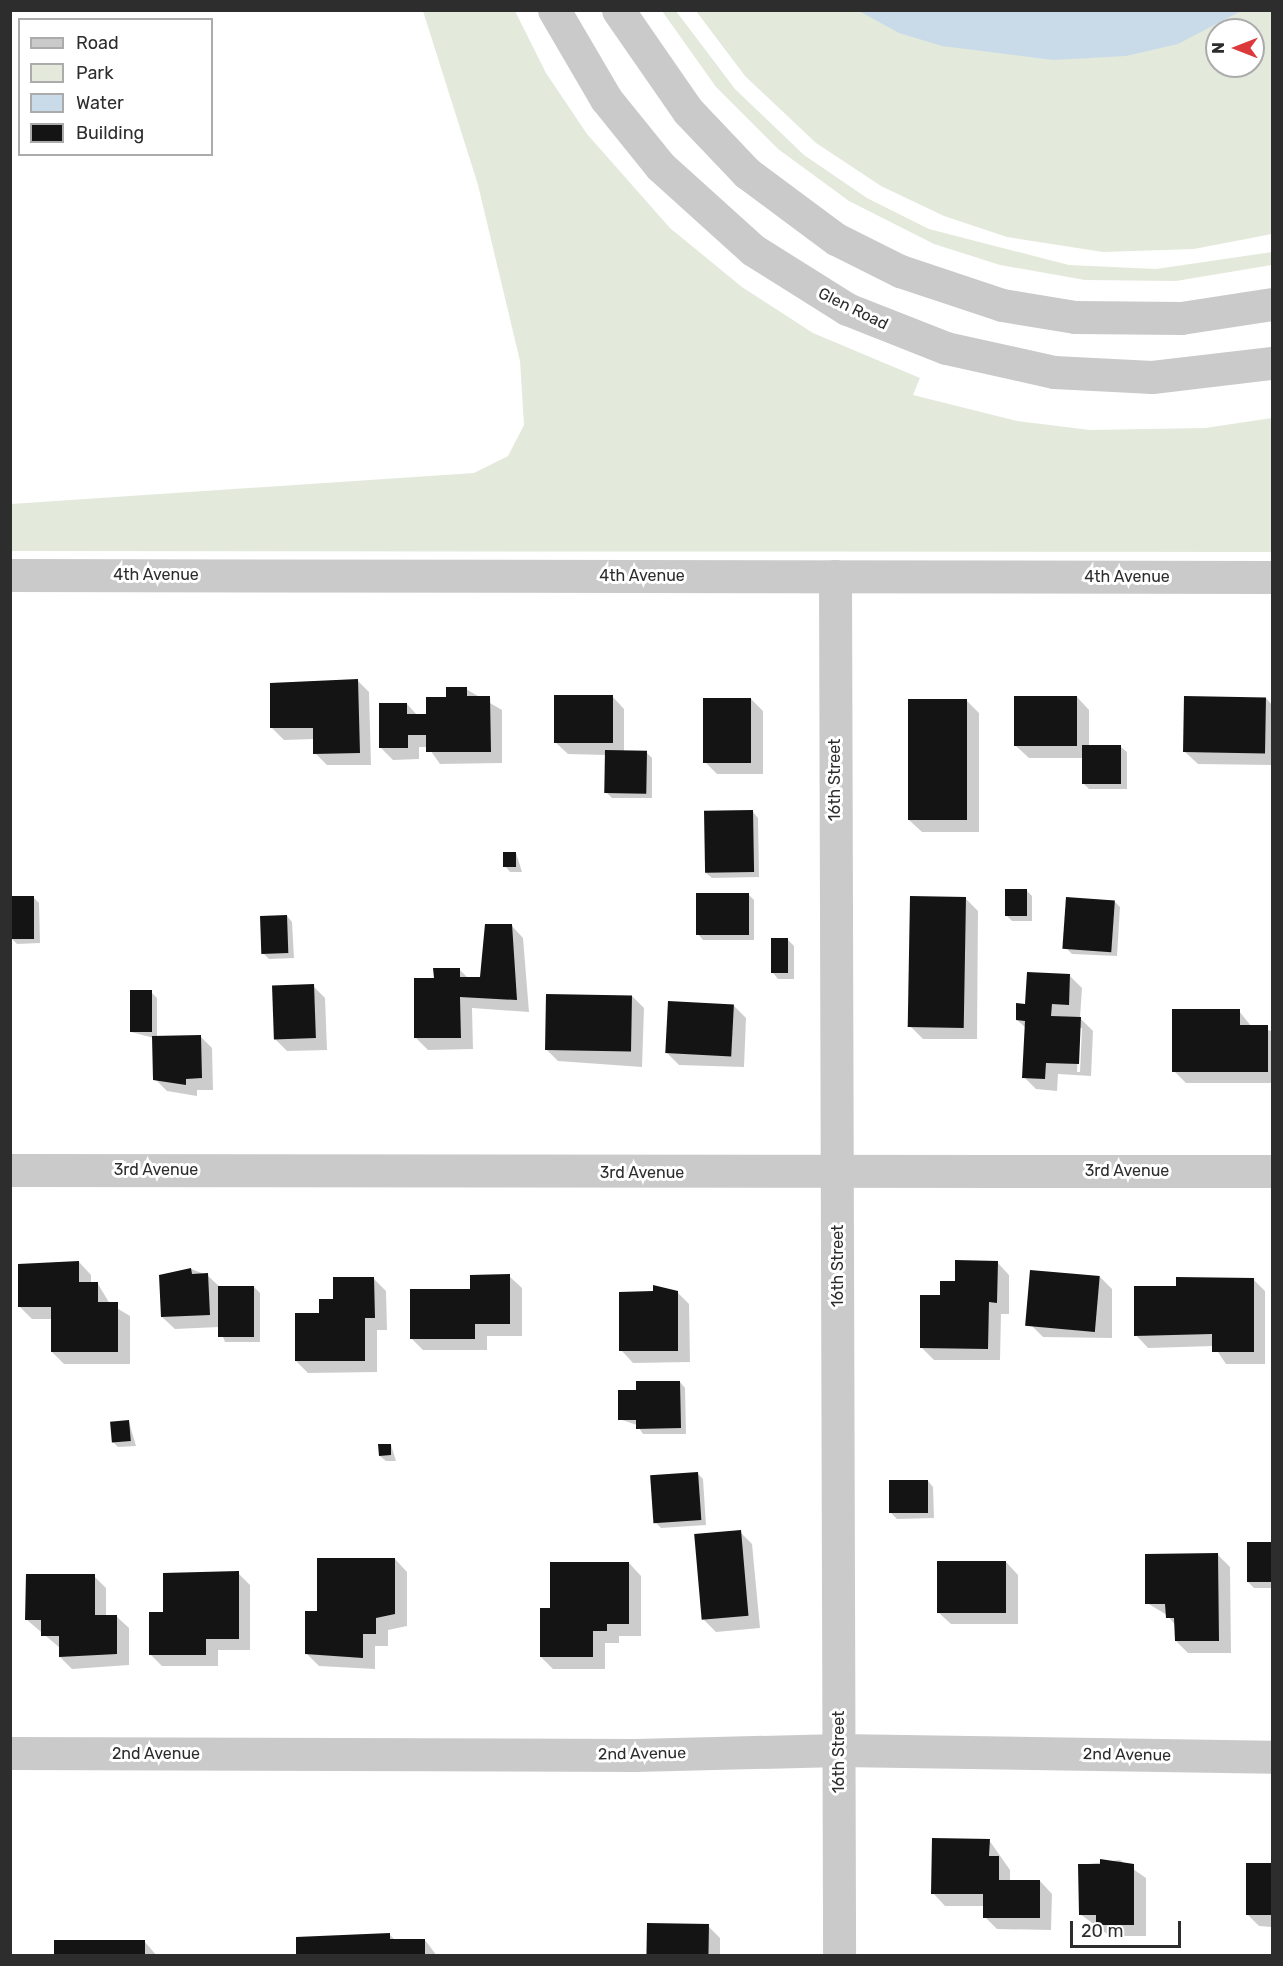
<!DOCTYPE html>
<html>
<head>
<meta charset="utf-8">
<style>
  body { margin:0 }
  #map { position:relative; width:1283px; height:1966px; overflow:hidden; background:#fff; font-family:Rubik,sans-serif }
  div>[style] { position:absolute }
  .green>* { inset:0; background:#e3eadc }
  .water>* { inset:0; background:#c9dbe9 }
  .shadow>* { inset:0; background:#0003 }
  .building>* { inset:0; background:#141414; transform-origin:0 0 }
  .minor>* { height:33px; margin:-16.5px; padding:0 16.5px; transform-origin:16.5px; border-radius:16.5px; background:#cacaca }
  .tertiary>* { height:33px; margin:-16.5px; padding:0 16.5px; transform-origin:16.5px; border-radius:16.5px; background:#cacaca }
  span { translate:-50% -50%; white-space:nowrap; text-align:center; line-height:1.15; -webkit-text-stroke:6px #fff; paint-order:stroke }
  .street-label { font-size:16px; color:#2d2d2d }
  .frame { position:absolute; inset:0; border:12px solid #2d2d2d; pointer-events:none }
  .legend { position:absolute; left:18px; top:18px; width:195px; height:138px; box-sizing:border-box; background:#fff; border:2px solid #ababab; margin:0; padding:8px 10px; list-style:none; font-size:18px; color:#2d2d2d }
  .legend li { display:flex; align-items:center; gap:12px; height:30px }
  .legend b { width:30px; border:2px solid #ababab }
  .north { position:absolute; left:1205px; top:18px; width:60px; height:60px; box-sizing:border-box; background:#fff; border:2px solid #ababab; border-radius:50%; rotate:270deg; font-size:16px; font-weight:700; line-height:24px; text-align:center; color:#2d2d2d }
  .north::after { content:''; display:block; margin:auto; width:21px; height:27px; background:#db393b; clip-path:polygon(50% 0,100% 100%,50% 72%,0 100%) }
  .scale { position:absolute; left:1070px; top:1921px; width:111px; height:27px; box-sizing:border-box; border:3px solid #2d2d2d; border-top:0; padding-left:8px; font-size:18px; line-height:21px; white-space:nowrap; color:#2d2d2d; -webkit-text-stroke:4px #fff; paint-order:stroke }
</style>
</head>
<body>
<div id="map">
  <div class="green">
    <div style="clip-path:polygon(423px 11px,515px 11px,546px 73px,587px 134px,670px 228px,742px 287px,813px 333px,920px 378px,913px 395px,1017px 421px,1090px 430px,1205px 428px,1272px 418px,1272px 552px,11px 551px,11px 504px,474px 473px,508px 456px,524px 425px,520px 361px,478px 185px)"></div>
    <div style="clip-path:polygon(662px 11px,676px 11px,735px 89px,804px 155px,867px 198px,929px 229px,1069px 265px,1156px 269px,1272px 252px,1272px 265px,1176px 281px,1085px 280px,1000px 265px,934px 244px,849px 201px,778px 149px,716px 87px)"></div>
    <div style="clip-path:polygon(evenodd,696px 11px,1272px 11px,1272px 234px,1194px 249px,1103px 252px,1007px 237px,944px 216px,881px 186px,816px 143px,745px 76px,696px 11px,1217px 30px,1253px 30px,1253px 66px,1217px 66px,1217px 30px)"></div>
  </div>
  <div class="water">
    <div style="clip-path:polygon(859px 11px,1241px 11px,1178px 44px,1126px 56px,1053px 60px,942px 46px,899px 33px)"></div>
  </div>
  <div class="shadow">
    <div style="clip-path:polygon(357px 680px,369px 692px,371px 765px,327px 765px,315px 753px,314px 739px,284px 740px,272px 728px)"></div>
    <div style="clip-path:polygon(466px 689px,502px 710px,502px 763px,440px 764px,428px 747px,419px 747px,419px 759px,393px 760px,381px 748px,407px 704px,418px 716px,427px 716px)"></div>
    <div style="clip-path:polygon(612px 696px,624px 709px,624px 752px,646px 752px,652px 758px,652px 798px,612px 798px,606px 792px,606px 755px,568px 754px,555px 742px)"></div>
    <div style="clip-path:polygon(1077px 697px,1089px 710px,1089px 747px,1121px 747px,1127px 752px,1127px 789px,1089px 789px,1083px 783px,1083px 758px,1029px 758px,1016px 746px)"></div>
    <div style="clip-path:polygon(1266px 698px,1272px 705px,1272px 765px,1198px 764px,1185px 752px)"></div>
    <div style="clip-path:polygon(751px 699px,763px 711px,763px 774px,717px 774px,705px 762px)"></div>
    <div style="clip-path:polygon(967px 701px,979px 713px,979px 832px,922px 832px,909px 820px)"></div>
    <div style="clip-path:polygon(753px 812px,758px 818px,759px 877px,712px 878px,706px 873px)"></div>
    <div style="clip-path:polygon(516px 853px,522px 872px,510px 872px,505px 866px)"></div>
    <div style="clip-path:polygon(1026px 890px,1032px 896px,1032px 921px,1012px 921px,1006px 915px)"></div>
    <div style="clip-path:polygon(748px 894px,754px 900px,754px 940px,703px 940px,698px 934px)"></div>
    <div style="clip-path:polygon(33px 897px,39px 903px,40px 943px,17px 944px,11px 938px)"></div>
    <div style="clip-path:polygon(965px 898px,978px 911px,977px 1039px,923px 1039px,911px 1027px)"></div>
    <div style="clip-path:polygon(1114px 901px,1120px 907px,1117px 956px,1072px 954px,1066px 948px)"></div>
    <div style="clip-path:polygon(287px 916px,292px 922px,294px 958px,269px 959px,263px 953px)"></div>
    <div style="clip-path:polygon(511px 925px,523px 938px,529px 1012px,472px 1008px,473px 1049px,428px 1050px,416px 1038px,435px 980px,459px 969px,468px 978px,482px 978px)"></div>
    <div style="clip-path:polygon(788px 940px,794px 946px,794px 979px,778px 979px,773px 973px)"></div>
    <div style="clip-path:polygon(evenodd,1069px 975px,1082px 988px,1080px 1018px,1093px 1031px,1091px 1076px,1058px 1074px,1057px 1091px,1036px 1089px,1024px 1077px,1026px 1028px,1017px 1020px,1069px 975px,1079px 1028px,1082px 1028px,1080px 1072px,1077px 1072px,1079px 1028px)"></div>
    <div style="clip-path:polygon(313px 986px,325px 998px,327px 1050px,287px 1051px,275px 1039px)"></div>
    <div style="clip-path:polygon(151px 992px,157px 998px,157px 1037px,200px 1036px,212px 1048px,213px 1090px,197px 1090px,197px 1096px,167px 1091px,155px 1079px,154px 1038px,131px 1032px)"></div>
    <div style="clip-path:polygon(632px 996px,644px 1008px,642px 1067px,558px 1061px,546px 1049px)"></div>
    <div style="clip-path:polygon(733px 1005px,746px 1018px,744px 1067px,679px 1065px,667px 1053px)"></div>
    <div style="clip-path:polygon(1239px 1011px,1251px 1026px,1272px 1031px,1272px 1083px,1186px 1083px,1174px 1071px)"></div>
    <div style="clip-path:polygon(79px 1262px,91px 1275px,91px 1284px,98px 1284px,110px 1304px,130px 1316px,130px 1364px,64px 1364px,52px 1352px,52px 1319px,32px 1319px,19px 1306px)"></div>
    <div style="clip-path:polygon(997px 1262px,1009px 1275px,1009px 1314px,1001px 1314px,1000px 1360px,934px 1360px,922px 1348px,942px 1297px,956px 1282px)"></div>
    <div style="clip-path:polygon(191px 1269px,207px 1275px,220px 1287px,254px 1287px,260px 1293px,260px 1342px,225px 1342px,219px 1327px,175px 1329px,162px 1317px)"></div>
    <div style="clip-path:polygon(509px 1276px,522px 1288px,522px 1336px,487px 1336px,487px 1350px,423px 1350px,411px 1338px,472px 1290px)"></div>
    <div style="clip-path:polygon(1100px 1277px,1112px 1289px,1112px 1338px,1043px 1337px,1031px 1325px)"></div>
    <div style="clip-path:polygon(374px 1279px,386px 1291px,387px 1330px,377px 1330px,377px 1372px,308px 1373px,296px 1361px,321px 1315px)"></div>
    <div style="clip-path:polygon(1253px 1279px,1265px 1291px,1265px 1364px,1226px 1364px,1214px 1346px,1148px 1348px,1136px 1335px,1177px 1288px)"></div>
    <div style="clip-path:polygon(677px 1292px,689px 1304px,690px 1362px,633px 1363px,621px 1350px)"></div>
    <div style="clip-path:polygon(680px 1382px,685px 1388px,686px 1434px,643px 1434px,637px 1425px,619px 1419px,637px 1391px)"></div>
    <div style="clip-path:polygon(129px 1422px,136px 1446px,118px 1447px,112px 1441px)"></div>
    <div style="clip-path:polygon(391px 1445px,396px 1461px,386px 1461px,380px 1456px)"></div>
    <div style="clip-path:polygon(697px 1473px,703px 1479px,706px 1525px,661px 1528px,655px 1522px)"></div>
    <div style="clip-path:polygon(928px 1481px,933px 1487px,934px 1518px,897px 1519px,891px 1513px)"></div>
    <div style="clip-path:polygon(740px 1532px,752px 1544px,760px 1628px,716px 1632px,704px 1620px)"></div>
    <div style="clip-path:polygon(1248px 1543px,1272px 1543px,1272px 1588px,1254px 1588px,1248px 1582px)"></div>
    <div style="clip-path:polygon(1218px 1555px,1230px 1567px,1231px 1653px,1188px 1653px,1176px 1641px,1176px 1626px,1167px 1615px,1147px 1603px)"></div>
    <div style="clip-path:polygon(395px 1559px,407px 1572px,407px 1626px,388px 1630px,388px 1646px,375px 1646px,375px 1669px,319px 1666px,307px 1654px,319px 1613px)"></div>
    <div style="clip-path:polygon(1006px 1562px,1018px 1575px,1018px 1624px,951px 1624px,938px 1612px)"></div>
    <div style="clip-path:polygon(629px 1563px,641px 1576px,641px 1636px,619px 1636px,619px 1643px,605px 1643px,605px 1669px,553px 1669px,541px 1657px,552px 1610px)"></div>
    <div style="clip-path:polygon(238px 1573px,250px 1585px,250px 1650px,218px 1650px,218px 1666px,162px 1666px,150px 1654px,165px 1613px)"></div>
    <div style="clip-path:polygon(94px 1576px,106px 1588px,106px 1616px,116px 1616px,129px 1628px,129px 1665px,72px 1669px,60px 1657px,60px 1648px,27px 1620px)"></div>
    <div style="clip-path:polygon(989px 1840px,1010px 1870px,1010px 1881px,1040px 1881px,1052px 1894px,1051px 1930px,997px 1929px,985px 1917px,985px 1906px,945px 1906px,933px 1893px)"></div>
    <div style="clip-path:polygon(1120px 1860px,1146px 1878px,1146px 1936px,1110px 1936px,1080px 1914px,1080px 1865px)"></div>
    <div style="clip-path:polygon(1247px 1864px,1272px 1865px,1272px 1927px,1259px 1926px,1247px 1914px)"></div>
    <div style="clip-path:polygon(708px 1926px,720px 1938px,720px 1956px,647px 1956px)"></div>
    <div style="clip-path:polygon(390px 1935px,396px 1941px,425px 1940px,437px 1956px,298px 1956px)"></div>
    <div style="clip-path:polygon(145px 1942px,157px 1956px,56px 1956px)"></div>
  </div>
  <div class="building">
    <div style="clip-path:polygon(358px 679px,360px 753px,313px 754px,313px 728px,270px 728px,270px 683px)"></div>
    <div style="clip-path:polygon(446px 687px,467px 687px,467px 696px,490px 696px,491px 752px,426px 752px,426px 735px,408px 735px,408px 748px,379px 748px,379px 703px,407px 703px,407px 714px,426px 714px,426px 697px,446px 697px)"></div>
    <div style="left:554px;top:695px;width:59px;height:48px"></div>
    <div style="left:1014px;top:696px;width:63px;height:50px"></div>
    <div style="left:1184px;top:696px;width:82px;height:56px;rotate:1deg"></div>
    <div style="left:703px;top:698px;width:48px;height:65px"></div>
    <div style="left:908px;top:699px;width:59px;height:121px"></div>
    <div style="left:1082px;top:745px;width:39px;height:39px"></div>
    <div style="left:605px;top:750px;width:42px;height:43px;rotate:1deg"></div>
    <div style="left:753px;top:810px;width:62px;height:49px;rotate:89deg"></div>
    <div style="left:503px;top:852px;width:13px;height:15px"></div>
    <div style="left:1005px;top:889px;width:22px;height:27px"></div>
    <div style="left:696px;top:893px;width:53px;height:42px"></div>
    <div style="left:10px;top:896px;width:24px;height:43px"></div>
    <div style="left:910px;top:896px;width:56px;height:131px;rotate:1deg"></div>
    <div style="left:1066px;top:897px;width:49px;height:52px;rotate:4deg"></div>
    <div style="left:287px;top:915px;width:38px;height:27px;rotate:88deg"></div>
    <div style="clip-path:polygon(485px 924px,512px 924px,517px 1000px,460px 997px,461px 1038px,414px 1038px,414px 978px,434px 978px,433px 968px,460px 968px,460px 977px,480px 977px)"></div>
    <div style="left:771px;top:938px;width:17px;height:35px"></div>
    <div style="clip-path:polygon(1027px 972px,1070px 974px,1069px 1005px,1052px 1004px,1051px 1016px,1081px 1017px,1079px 1064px,1046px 1063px,1045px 1079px,1022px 1078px,1025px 1021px,1016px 1020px,1016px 1003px,1025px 1004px)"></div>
    <div style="left:314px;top:984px;width:54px;height:42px;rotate:88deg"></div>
    <div style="left:130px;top:990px;width:22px;height:42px"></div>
    <div style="left:546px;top:994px;width:86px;height:56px;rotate:1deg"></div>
    <div style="left:668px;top:1001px;width:66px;height:52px;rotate:3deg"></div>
    <div style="clip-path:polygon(1172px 1009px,1240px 1009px,1240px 1025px,1268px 1025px,1268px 1072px,1172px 1072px)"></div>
    <div style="clip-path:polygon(201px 1035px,202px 1078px,186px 1079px,186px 1085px,153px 1080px,152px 1036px)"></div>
    <div style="clip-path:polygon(955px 1260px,998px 1261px,997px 1303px,989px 1302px,988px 1349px,920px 1348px,920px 1295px,940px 1295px,940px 1281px,955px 1281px)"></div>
    <div style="clip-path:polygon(79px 1261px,79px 1282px,98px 1282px,98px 1302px,118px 1302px,118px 1352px,51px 1352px,51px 1307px,18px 1307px,18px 1264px)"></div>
    <div style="clip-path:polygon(191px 1268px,192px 1274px,208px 1273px,210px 1315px,161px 1317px,159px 1275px)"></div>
    <div style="left:1030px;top:1270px;width:70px;height:56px;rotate:5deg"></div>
    <div style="clip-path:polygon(510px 1274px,510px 1324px,475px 1324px,475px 1339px,410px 1339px,410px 1289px,470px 1289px,470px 1275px)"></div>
    <div style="clip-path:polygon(333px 1277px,374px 1277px,375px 1318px,365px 1318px,365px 1361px,295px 1361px,295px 1313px,319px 1313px,319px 1299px,333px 1299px)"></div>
    <div style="clip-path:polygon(1176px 1277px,1254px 1278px,1254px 1352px,1212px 1352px,1212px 1334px,1134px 1336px,1134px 1286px,1176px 1286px)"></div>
    <div style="clip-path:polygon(653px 1285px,678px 1291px,678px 1351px,619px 1351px,619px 1292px,653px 1291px)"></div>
    <div style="left:218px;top:1286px;width:36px;height:51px"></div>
    <div style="clip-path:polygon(636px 1381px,680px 1381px,681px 1428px,636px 1429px,636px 1420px,618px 1420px,618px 1390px,636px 1390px)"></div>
    <div style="left:129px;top:1420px;width:21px;height:19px;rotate:85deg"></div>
    <div style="clip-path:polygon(378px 1444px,391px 1444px,391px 1455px,379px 1456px)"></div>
    <div style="left:698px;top:1472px;width:48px;height:48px;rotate:86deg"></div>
    <div style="left:889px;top:1480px;width:39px;height:33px"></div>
    <div style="left:741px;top:1530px;width:86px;height:47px;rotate:85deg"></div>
    <div style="left:1247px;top:1542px;width:25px;height:40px"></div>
    <div style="clip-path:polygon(1218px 1553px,1219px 1641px,1175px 1641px,1174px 1618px,1166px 1618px,1165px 1604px,1145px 1604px,1145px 1554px)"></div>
    <div style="clip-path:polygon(317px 1558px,395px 1558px,395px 1614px,376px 1618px,376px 1634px,363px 1634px,363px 1658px,305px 1654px,305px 1611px,317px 1611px)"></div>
    <div style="left:937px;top:1561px;width:69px;height:52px"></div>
    <div style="clip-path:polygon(550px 1562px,629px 1562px,629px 1624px,607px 1624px,607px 1631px,593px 1631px,593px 1657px,540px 1657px,540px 1608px,550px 1608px)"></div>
    <div style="clip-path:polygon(239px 1571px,239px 1639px,206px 1639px,206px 1655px,149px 1655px,149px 1612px,163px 1612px,163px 1573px)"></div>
    <div style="clip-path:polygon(26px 1574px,95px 1574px,95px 1615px,117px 1615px,117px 1654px,59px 1657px,59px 1636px,41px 1636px,41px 1620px,25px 1620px)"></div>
    <div style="clip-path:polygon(932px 1838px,990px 1839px,989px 1856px,999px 1856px,999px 1880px,1040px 1880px,1040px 1918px,983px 1918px,983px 1894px,931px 1894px)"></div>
    <div style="clip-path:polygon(1100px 1859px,1134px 1864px,1134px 1925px,1096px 1925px,1096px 1915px,1079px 1915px,1078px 1864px,1100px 1864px)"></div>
    <div style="left:1246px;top:1863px;width:26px;height:52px"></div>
    <div style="left:647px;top:1923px;width:62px;height:33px;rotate:1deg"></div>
    <div style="clip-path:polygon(390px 1933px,390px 1939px,425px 1939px,425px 1956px,296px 1956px,296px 1937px)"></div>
    <div style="left:145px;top:1940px;width:16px;height:91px;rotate:90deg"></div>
  </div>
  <div class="minor">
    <div style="left:10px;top:575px;width:1262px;rotate:0.09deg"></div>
    <div style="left:835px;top:576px;width:1380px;rotate:89.83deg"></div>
    <div style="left:10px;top:1170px;width:1262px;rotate:0.05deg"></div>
    <div style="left:10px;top:1753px;width:625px;rotate:0.18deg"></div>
    <div style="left:635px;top:1755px;width:204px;rotate:-1.4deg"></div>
    <div style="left:839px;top:1750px;width:433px;rotate:0.9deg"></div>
  </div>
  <div class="tertiary">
    <div style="left:554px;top:10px;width:103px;rotate:59.7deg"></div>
    <div style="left:606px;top:99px;width:86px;rotate:51.1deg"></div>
    <div style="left:660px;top:166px;width:125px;rotate:42.1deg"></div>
    <div style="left:753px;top:250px;width:111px;rotate:32.1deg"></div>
    <div style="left:847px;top:309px;width:106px;rotate:21.5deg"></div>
    <div style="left:946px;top:348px;width:111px;rotate:12.5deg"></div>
    <div style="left:1054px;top:372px;width:98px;rotate:2.9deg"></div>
    <div style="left:1152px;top:377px;width:121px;rotate:-6.7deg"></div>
    <div style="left:618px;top:10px;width:123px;rotate:55.3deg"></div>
    <div style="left:688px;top:111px;width:86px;rotate:46.4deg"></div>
    <div style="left:747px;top:173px;width:111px;rotate:36.6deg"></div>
    <div style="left:836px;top:239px;width:72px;rotate:26.6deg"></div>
    <div style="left:900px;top:271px;width:108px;rotate:18.4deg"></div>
    <div style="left:1002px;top:305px;width:74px;rotate:9.3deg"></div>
    <div style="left:1075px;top:317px;width:106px;rotate:0.5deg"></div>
    <div style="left:1181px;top:318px;width:92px;rotate:-8.7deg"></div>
  </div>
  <div class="street-label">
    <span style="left:853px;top:309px;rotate:26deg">Glen Road</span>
    <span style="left:156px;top:575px">4th Avenue</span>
    <span style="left:642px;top:576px">4th Avenue</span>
    <span style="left:1127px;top:577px">4th Avenue</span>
    <span style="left:835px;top:780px;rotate:-90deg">16th Street</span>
    <span style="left:156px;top:1170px">3rd Avenue</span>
    <span style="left:1127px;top:1171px">3rd Avenue</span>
    <span style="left:642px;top:1173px">3rd Avenue</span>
    <span style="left:838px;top:1266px;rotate:-90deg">16th Street</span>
    <span style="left:839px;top:1752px;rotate:-90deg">16th Street</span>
    <span style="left:156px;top:1754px">2nd Avenue</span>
    <span style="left:642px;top:1754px;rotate:-1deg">2nd Avenue</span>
    <span style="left:1127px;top:1755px;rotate:1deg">2nd Avenue</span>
  </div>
  <div class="frame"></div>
  <ul class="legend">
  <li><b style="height:8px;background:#cacaca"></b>Road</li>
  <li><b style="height:16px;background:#e3eadc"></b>Park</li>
  <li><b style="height:16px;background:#c9dbe9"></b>Water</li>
  <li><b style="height:16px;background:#141414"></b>Building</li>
  </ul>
  <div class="north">N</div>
  <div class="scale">20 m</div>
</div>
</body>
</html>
